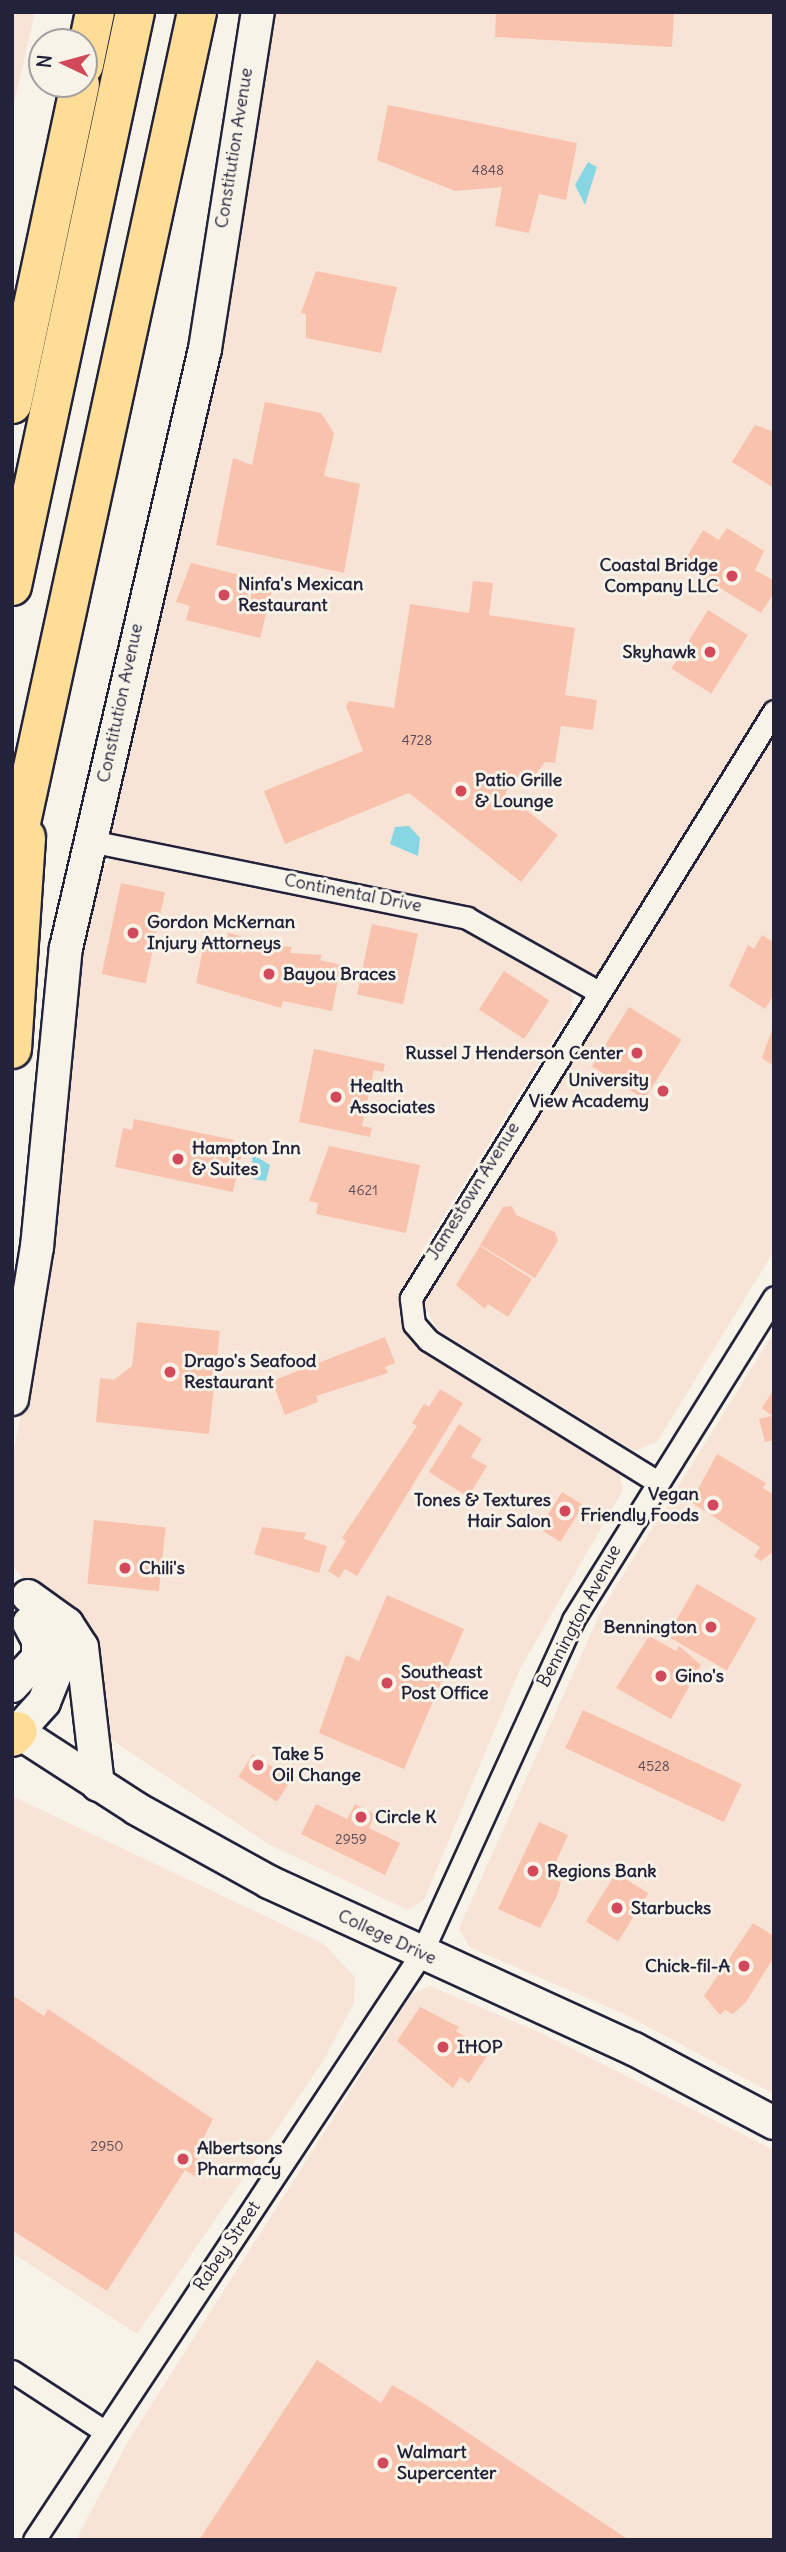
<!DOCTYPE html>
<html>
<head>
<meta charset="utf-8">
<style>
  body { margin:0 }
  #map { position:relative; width:786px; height:2552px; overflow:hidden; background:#f7f3e8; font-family:Delius,sans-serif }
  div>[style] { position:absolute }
  .built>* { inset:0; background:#f8e4d6 }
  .water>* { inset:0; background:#87d6e4 }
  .building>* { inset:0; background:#f9c2ad; transform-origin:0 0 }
  .roads { filter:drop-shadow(2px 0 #22223b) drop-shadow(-2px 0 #22223b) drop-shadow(0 2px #22223b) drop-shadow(0 -2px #22223b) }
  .street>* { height:21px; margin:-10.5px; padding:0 10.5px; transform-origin:10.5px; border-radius:10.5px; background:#f7f3e8 }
  .secondary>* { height:32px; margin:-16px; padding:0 16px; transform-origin:16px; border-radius:16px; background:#f7f3e8 }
  .highway>* { height:38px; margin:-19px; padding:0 19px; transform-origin:19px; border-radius:19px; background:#fedd96 }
  .dots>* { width:19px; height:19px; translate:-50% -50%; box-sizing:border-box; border:4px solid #f7f3e8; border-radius:50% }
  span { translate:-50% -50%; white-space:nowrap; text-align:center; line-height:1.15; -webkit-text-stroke:6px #f7f3e8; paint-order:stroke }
  .number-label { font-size:14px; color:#584a58 }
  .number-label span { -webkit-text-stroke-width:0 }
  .street-label { font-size:18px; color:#22223b }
  .poi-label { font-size:18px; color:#22223b; font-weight:700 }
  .right { translate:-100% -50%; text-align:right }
  .left { translate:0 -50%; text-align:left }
  .frame { position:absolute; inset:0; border:14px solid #22223b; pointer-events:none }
  .north { position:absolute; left:28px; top:28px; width:70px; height:70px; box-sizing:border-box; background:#f7f3e8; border:2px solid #a29fa3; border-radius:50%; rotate:275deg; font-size:19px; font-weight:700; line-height:28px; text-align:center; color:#22223b }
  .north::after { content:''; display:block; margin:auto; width:24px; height:32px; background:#d1495b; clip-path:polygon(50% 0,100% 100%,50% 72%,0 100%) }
</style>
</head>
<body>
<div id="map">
  <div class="built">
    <div style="clip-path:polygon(12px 12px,35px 12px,12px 113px)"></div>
    <div style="clip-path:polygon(258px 12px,774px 12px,774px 711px,599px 992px,499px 931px,90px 841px)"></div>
    <div style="clip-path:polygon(774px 733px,774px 1251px,657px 1442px,634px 1451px,437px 1329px,423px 1303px)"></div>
    <div style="clip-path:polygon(117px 857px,443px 925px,486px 939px,566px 985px,573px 997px,571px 1011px,423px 1249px,398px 1303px,412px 1341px,619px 1473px,623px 1490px,520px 1669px,424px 1900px,408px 1910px,270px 1845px,110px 1739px,31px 1587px,12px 1565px,12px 1460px,31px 1364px,68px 997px,99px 869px)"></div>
    <div style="clip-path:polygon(774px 1332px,774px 2094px,624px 2014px,469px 1947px,459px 1928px,602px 1609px)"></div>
    <div style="clip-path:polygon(12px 1796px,324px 1944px,355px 1977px,354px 2003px,322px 2063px,137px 2334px,12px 2253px)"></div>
    <div style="clip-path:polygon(430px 1986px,539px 2032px,774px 2150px,774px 2540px,76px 2540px,127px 2443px,412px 1994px)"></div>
  </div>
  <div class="water">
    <div style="clip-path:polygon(588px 162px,597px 167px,585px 205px,575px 185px)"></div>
    <div style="clip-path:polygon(409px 826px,420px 838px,418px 856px,390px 844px,395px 827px)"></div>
    <div style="clip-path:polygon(252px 1154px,270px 1165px,266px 1181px,253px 1179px)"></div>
  </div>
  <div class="building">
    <div style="clip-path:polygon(496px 12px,674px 12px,672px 47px,495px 37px)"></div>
    <div style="clip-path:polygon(388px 105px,577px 143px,566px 200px,539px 194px,529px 233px,495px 226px,502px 187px,455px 191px,377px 160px)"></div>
    <div style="clip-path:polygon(316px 271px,397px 287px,381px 353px,306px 338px,306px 314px,301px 313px)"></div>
    <div style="clip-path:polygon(265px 402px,321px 413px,334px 433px,324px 476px,360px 484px,344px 573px,216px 545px,233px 458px,252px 465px)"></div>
    <div style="clip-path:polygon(755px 425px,774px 432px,774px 488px,732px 462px)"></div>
    <div style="clip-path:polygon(727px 528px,764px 551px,755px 570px,774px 581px,774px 593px,761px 613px,682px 565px,703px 530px,719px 540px)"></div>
    <div style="clip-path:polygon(191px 563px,274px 583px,260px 638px,186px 620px,190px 606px,176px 602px)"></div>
    <div style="clip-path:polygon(473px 581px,493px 583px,489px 615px,575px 628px,565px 695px,597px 700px,593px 730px,561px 726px,555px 763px,545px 762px,528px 784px,519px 776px,505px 793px,558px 835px,521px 882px,409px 793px,285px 844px,264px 791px,363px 751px,346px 706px,349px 701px,394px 708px,410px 604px,469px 613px)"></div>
    <div style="left:708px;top:610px;width:47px;height:69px;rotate:32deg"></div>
    <div style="left:121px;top:883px;width:45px;height:93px;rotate:12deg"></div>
    <div style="left:372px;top:924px;width:47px;height:72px;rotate:12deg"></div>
    <div style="clip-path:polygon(228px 933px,241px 936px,240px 942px,292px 947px,290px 953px,322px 955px,320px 960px,341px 965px,332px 1011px,283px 1001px,281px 1008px,196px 983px,206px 934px,227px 939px)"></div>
    <div style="clip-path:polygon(762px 935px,774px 942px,774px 994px,765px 1009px,729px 986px,748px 945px,754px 949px)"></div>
    <div style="left:504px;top:971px;width:54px;height:46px;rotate:33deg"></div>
    <div style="left:629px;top:1007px;width:62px;height:70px;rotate:32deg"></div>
    <div style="clip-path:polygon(774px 1024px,774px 1066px,762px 1058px)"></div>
    <div style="clip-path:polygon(314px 1049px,385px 1064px,383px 1072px,374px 1070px,362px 1126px,372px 1128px,370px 1137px,299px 1122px)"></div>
    <div style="clip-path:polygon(134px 1119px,234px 1140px,232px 1150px,242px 1152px,233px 1192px,115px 1167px,123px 1128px,132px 1130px)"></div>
    <div style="clip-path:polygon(329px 1146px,420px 1165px,406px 1233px,316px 1214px,318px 1203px,309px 1201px)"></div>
    <div style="clip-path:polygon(512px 1206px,516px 1215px,555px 1232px,558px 1241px,535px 1278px,480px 1245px,503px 1207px)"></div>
    <div style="clip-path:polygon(480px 1246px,532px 1279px,508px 1317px,488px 1304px,485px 1309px,456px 1285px)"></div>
    <div style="clip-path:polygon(137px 1322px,220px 1331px,209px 1434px,96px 1422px,100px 1378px,114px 1380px,132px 1366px)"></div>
    <div style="clip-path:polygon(385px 1337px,395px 1363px,385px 1367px,388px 1373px,316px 1396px,318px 1402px,285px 1415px,272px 1381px)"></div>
    <div style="clip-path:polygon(440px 1389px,463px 1403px,357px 1576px,345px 1569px,339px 1578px,328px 1571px,346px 1541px,342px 1538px,417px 1426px,412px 1423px,424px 1404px,429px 1407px)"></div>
    <div style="clip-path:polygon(774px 1389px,774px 1440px,765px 1442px,759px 1419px,772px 1416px,762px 1408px)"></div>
    <div style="clip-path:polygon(459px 1424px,482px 1439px,471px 1457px,487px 1466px,468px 1497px,429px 1472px)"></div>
    <div style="clip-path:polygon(717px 1454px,766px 1483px,763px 1488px,774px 1495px,774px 1551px,761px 1561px,754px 1556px,760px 1547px,691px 1502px)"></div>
    <div style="left:562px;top:1492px;width:25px;height:43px;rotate:32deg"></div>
    <div style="left:94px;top:1520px;width:72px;height:64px;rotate:6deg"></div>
    <div style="clip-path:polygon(262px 1527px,306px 1533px,304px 1539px,327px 1546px,319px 1573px,254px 1554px)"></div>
    <div style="left:697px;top:1584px;width:69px;height:60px;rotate:30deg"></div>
    <div style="clip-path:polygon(387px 1595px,464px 1629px,404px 1769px,319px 1733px,346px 1655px,359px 1661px)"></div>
    <div style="clip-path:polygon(649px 1636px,676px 1651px,679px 1646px,701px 1665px,671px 1719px,616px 1688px)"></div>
    <div style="left:583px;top:1710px;width:175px;height:42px;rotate:25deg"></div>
    <div style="left:253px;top:1754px;width:46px;height:27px;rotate:33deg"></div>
    <div style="clip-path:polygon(316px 1804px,347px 1819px,355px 1804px,375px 1814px,369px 1828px,400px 1843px,385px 1875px,301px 1834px)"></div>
    <div style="clip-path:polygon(539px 1822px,568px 1835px,549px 1877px,561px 1882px,557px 1896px,540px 1928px,498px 1909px)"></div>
    <div style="left:616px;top:1873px;width:38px;height:57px;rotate:32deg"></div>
    <div style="clip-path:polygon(753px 1923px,774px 1936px,774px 1957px,746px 2002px,733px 2014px,725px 2010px,720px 2015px,704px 1996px)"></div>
    <div style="clip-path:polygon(12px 1995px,44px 2016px,48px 2009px,213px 2119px,194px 2157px,208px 2165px,199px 2179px,185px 2170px,107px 2291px,12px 2230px)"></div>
    <div style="clip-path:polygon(420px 2007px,459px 2027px,456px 2031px,489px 2053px,469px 2083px,460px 2077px,453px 2088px,397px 2041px)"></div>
    <div style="clip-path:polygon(317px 2360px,381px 2403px,392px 2385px,420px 2401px,629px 2540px,199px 2540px)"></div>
  </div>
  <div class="roads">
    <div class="street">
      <div style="left:90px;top:841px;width:385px;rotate:11.5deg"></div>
      <div style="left:467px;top:918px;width:151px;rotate:29.3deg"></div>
      <div style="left:656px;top:1481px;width:268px;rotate:-148.3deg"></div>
      <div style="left:428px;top:1340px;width:21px;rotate:-131deg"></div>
      <div style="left:414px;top:1324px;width:26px;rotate:-97deg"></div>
      <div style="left:411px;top:1298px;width:690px;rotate:-58.27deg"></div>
      <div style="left:12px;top:2371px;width:110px;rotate:33.1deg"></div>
      <div style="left:34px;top:2540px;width:702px;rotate:-56.56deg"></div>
      <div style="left:421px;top:1954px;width:367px;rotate:-65.5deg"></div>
      <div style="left:573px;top:1620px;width:380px;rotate:-58.1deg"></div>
    </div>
    <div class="secondary">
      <div style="left:12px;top:1399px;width:154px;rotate:-80.7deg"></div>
      <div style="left:37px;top:1247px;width:300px;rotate:-84.5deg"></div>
      <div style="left:66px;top:948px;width:615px;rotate:-76.94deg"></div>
      <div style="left:205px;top:349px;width:341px;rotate:-81.1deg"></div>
      <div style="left:28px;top:1596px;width:48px;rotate:35.7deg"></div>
      <div style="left:67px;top:1624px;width:27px;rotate:57deg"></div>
      <div style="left:82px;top:1647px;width:139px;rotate:83.4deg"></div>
      <div style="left:12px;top:1686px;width:38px;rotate:-47deg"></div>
      <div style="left:38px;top:1658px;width:18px;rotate:-90deg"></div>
      <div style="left:38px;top:1640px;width:19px;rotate:-118deg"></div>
      <div style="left:12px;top:1728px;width:149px;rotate:32.9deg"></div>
      <div style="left:137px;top:1809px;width:151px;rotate:28.9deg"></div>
      <div style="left:269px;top:1882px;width:401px;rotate:24.6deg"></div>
      <div style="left:634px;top:2049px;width:158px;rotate:27.9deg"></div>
      <div style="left:18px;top:1731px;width:39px;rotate:-48deg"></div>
      <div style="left:44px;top:1702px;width:32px;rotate:-68deg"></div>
      <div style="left:56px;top:1672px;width:31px;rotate:-90deg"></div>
      <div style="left:56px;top:1641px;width:35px;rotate:-119deg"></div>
    </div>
    <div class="highway">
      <div style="left:84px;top:65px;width:54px;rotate:-78.3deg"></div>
      <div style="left:12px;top:404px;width:327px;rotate:-78deg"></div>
      <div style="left:12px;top:586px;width:587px;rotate:-77.91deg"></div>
      <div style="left:12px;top:864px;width:872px;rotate:-77.75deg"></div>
      <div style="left:12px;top:1049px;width:212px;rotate:-86.2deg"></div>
      <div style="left:12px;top:1737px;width:8px;rotate:-45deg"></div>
    </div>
  </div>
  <div class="dots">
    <div style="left:732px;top:576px;background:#d1495b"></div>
    <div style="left:224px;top:595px;background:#d1495b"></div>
    <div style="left:710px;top:652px;background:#d1495b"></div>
    <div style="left:461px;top:791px;background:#d1495b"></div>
    <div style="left:133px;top:933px;background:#d1495b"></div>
    <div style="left:269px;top:974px;background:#d1495b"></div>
    <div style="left:637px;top:1053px;background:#d1495b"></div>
    <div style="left:663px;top:1091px;background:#d1495b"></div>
    <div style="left:336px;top:1097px;background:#d1495b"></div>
    <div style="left:178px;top:1159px;background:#d1495b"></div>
    <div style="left:170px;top:1372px;background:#d1495b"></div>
    <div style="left:713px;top:1505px;background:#d1495b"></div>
    <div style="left:565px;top:1511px;background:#d1495b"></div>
    <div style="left:125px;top:1568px;background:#d1495b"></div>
    <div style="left:711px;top:1627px;background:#d1495b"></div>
    <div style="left:661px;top:1676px;background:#d1495b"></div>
    <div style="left:387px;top:1683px;background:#d1495b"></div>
    <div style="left:258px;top:1765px;background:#d1495b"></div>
    <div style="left:361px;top:1817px;background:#d1495b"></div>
    <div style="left:533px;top:1871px;background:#d1495b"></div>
    <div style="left:617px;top:1908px;background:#d1495b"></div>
    <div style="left:744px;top:1966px;background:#d1495b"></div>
    <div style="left:443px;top:2047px;background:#d1495b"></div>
    <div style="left:183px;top:2159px;background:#d1495b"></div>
    <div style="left:383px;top:2463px;background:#d1495b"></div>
  </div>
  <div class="number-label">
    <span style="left:488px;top:170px">4848</span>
    <span style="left:417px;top:740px">4728</span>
    <span style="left:363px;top:1190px">4621</span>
    <span style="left:654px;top:1766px">4528</span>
    <span style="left:351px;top:1839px">2959</span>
    <span style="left:107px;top:2146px">2950</span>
  </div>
  <div class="street-label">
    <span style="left:234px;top:148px;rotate:-81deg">Constitution Avenue</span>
    <span style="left:120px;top:703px;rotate:-78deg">Constitution Avenue</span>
    <span style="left:353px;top:893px;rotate:11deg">Continental Drive</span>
    <span style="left:473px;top:1191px;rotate:-58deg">Jamestown Avenue</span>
    <span style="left:579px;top:1616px;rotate:-62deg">Bennington Avenue</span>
    <span style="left:387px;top:1937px;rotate:25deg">College Drive</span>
    <span style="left:227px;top:2246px;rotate:-56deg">Rabey Street</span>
  </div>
  <div class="poi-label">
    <span class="right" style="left:718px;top:576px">Coastal Bridge<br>Company LLC</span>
    <span class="left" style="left:238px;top:595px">Ninfa's Mexican<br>Restaurant</span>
    <span class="right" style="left:696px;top:652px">Skyhawk</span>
    <span class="left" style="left:475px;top:791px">Patio Grille<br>&amp; Lounge</span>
    <span class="left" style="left:147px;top:933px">Gordon McKernan<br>Injury Attorneys</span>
    <span class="left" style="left:283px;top:974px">Bayou Braces</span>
    <span class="right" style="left:623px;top:1053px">Russel J Henderson Center</span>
    <span class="right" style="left:649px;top:1091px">University<br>View Academy</span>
    <span class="left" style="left:350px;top:1097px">Health<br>Associates</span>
    <span class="left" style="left:192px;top:1159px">Hampton Inn<br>&amp; Suites</span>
    <span class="left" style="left:184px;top:1372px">Drago's Seafood<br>Restaurant</span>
    <span class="right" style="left:699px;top:1505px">Vegan<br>Friendly Foods</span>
    <span class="right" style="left:551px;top:1511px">Tones &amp; Textures<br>Hair Salon</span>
    <span class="left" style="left:139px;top:1568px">Chili's</span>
    <span class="right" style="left:697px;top:1627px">Bennington</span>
    <span class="left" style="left:401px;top:1683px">Southeast<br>Post Office</span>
    <span class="left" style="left:675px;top:1676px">Gino's</span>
    <span class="left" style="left:272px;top:1765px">Take 5<br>Oil Change</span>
    <span class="left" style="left:375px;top:1817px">Circle K</span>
    <span class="left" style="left:547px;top:1871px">Regions Bank</span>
    <span class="left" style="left:631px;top:1908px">Starbucks</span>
    <span class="right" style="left:730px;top:1966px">Chick-fil-A</span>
    <span class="left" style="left:457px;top:2047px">IHOP</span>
    <span class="left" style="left:197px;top:2159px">Albertsons<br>Pharmacy</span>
    <span class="left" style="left:397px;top:2463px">Walmart<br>Supercenter</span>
  </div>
  <div class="frame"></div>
  <div class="north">N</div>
</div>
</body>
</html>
